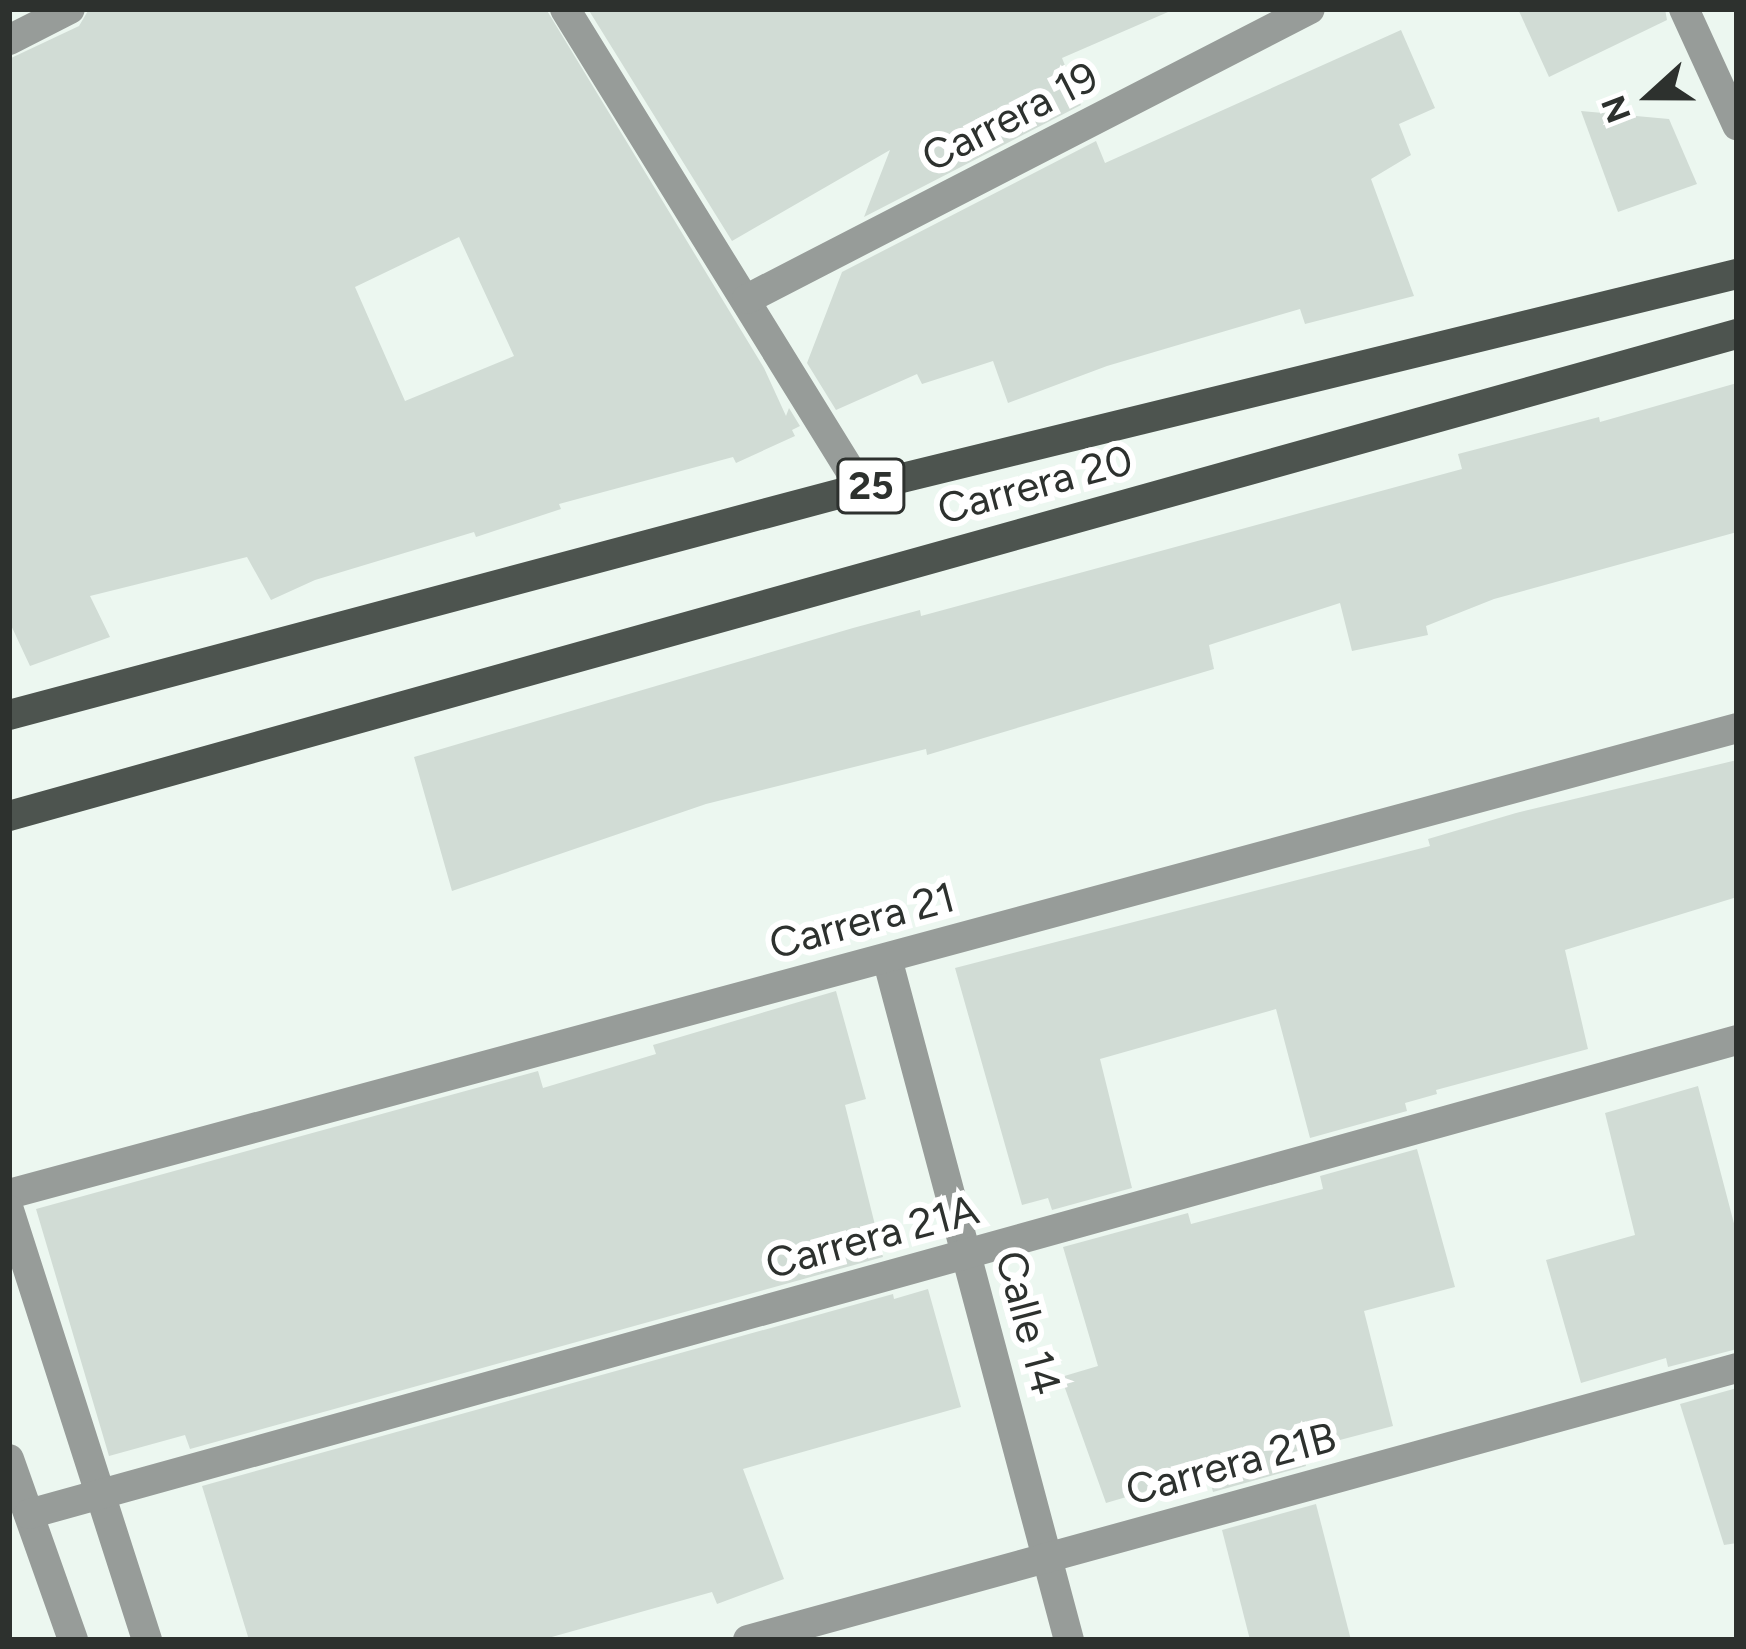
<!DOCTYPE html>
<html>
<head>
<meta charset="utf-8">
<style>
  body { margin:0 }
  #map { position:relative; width:1746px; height:1649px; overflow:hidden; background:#ecf7f0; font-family:Figtree,sans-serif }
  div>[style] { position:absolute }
  .building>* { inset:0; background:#d1dcd5 }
  .minor>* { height:30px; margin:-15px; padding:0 15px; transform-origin:15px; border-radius:15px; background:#979c99 }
  .major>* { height:30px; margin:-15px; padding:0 15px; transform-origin:15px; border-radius:15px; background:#4d544f }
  span { translate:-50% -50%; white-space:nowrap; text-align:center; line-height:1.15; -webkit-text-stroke:12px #fff; paint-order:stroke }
  .shield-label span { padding:3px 9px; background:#fff; border:3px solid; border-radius:9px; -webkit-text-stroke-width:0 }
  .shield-label { font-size:39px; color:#2d312e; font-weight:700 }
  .street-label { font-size:42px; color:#2d312e }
  .frame { position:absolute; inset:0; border:12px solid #2d312e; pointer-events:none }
  .north { position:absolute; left:1590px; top:36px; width:120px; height:120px; -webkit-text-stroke:9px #fff; paint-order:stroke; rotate:249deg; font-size:33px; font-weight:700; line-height:48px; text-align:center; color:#2d312e }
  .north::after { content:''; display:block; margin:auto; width:42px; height:54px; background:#2d312e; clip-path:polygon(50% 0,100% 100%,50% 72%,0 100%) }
</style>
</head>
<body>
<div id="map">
  <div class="building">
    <div style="clip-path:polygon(evenodd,89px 9px,546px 9px,764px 368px,786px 416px,789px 408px,800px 426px,792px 430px,795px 436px,736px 463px,733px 457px,559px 504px,561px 509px,476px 537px,474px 532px,315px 580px,271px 600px,247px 557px,90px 596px,110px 637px,30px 666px,9px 621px,9px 59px,79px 26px,89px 9px,459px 237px,514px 356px,405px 401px,355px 287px,459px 237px)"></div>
    <div style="clip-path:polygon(588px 9px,1175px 9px,1062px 58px,1081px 105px,864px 217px,890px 150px,732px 241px)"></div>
    <div style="clip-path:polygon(1518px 9px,1665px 9px,1667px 20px,1549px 77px)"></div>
    <div style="clip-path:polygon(1401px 30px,1435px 108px,1399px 124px,1411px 155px,1371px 179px,1414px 296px,1305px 324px,1300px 309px,1107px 366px,1008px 403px,993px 361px,922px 384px,917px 374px,836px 410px,807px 363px,842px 272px,1096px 141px,1105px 163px)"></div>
    <div style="clip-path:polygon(1581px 111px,1669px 119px,1697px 184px,1618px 212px)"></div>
    <div style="clip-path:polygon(1737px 383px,1737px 532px,1494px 599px,1426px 626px,1428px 635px,1352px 651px,1340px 603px,1209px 645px,1214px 669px,927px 755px,926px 749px,706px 804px,452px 891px,414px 757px,853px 628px,920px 610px,921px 616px,1462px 469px,1458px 454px,1599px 417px,1600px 422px)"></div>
    <div style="clip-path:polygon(1737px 760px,1737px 897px,1565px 950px,1588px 1049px,1436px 1090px,1437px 1094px,1405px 1103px,1407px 1111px,1310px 1138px,1276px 1009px,1100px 1059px,1132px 1188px,1052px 1210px,1048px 1198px,1022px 1205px,955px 968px,1430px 846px,1428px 839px,1516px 813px)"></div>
    <div style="clip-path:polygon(836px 991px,866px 1099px,845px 1105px,883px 1257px,190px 1449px,185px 1435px,109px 1456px,36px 1209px,538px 1071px,543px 1088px,656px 1054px,653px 1045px)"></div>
    <div style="clip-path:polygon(1698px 1086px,1737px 1235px,1737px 1349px,1668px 1367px,1666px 1358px,1581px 1383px,1546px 1260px,1635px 1235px,1605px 1113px)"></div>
    <div style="clip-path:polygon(1417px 1149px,1455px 1287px,1364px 1311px,1393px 1426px,1302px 1450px,1306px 1466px,1213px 1492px,1208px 1473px,1106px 1503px,1061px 1377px,1098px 1366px,1063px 1247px,1188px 1213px,1191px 1224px,1323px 1189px,1320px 1176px)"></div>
    <div style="clip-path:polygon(928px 1289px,961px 1407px,743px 1469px,784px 1579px,717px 1604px,712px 1592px,541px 1640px,249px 1640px,202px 1486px,893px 1294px,894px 1299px)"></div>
    <div style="clip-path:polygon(1737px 1388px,1737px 1543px,1724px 1545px,1680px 1404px)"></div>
    <div style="clip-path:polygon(1316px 1504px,1351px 1640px,1250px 1640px,1222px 1530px)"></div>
  </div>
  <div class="minor">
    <div style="left:565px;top:9px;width:563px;rotate:58.29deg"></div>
    <div style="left:1684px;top:9px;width:128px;rotate:65.4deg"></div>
    <div style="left:9px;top:40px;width:68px;rotate:-26.9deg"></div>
    <div style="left:747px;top:299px;width:633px;rotate:-27.25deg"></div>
    <div style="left:887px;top:958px;width:706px;rotate:75.06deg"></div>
    <div style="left:9px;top:1194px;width:1790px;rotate:-15.09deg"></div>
    <div style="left:9px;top:1210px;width:452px;rotate:72.2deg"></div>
    <div style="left:9px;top:1459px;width:192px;rotate:70.5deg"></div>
    <div style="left:29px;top:1514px;width:1773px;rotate:-15.51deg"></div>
    <div style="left:748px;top:1640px;width:1026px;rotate:-15.38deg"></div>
  </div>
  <div class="major">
    <div style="left:9px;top:715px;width:882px;rotate:-14.92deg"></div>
    <div style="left:861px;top:488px;width:902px;rotate:-13.73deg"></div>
    <div style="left:9px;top:816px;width:1794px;rotate:-15.59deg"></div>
  </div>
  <div class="shield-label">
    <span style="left:871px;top:486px">25</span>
  </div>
  <div class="street-label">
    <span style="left:1010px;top:117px;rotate:-27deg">Carrera 19</span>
    <span style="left:1035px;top:485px;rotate:-15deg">Carrera 20</span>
    <span style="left:862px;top:921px;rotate:-15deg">Carrera 21</span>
    <span style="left:872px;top:1237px;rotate:-15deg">Carrera 21A</span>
    <span style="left:1028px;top:1323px;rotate:75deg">Calle 14</span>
    <span style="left:1231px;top:1464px;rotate:-15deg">Carrera 21B</span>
  </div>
  <div class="frame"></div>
  <div class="north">N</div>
</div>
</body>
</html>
